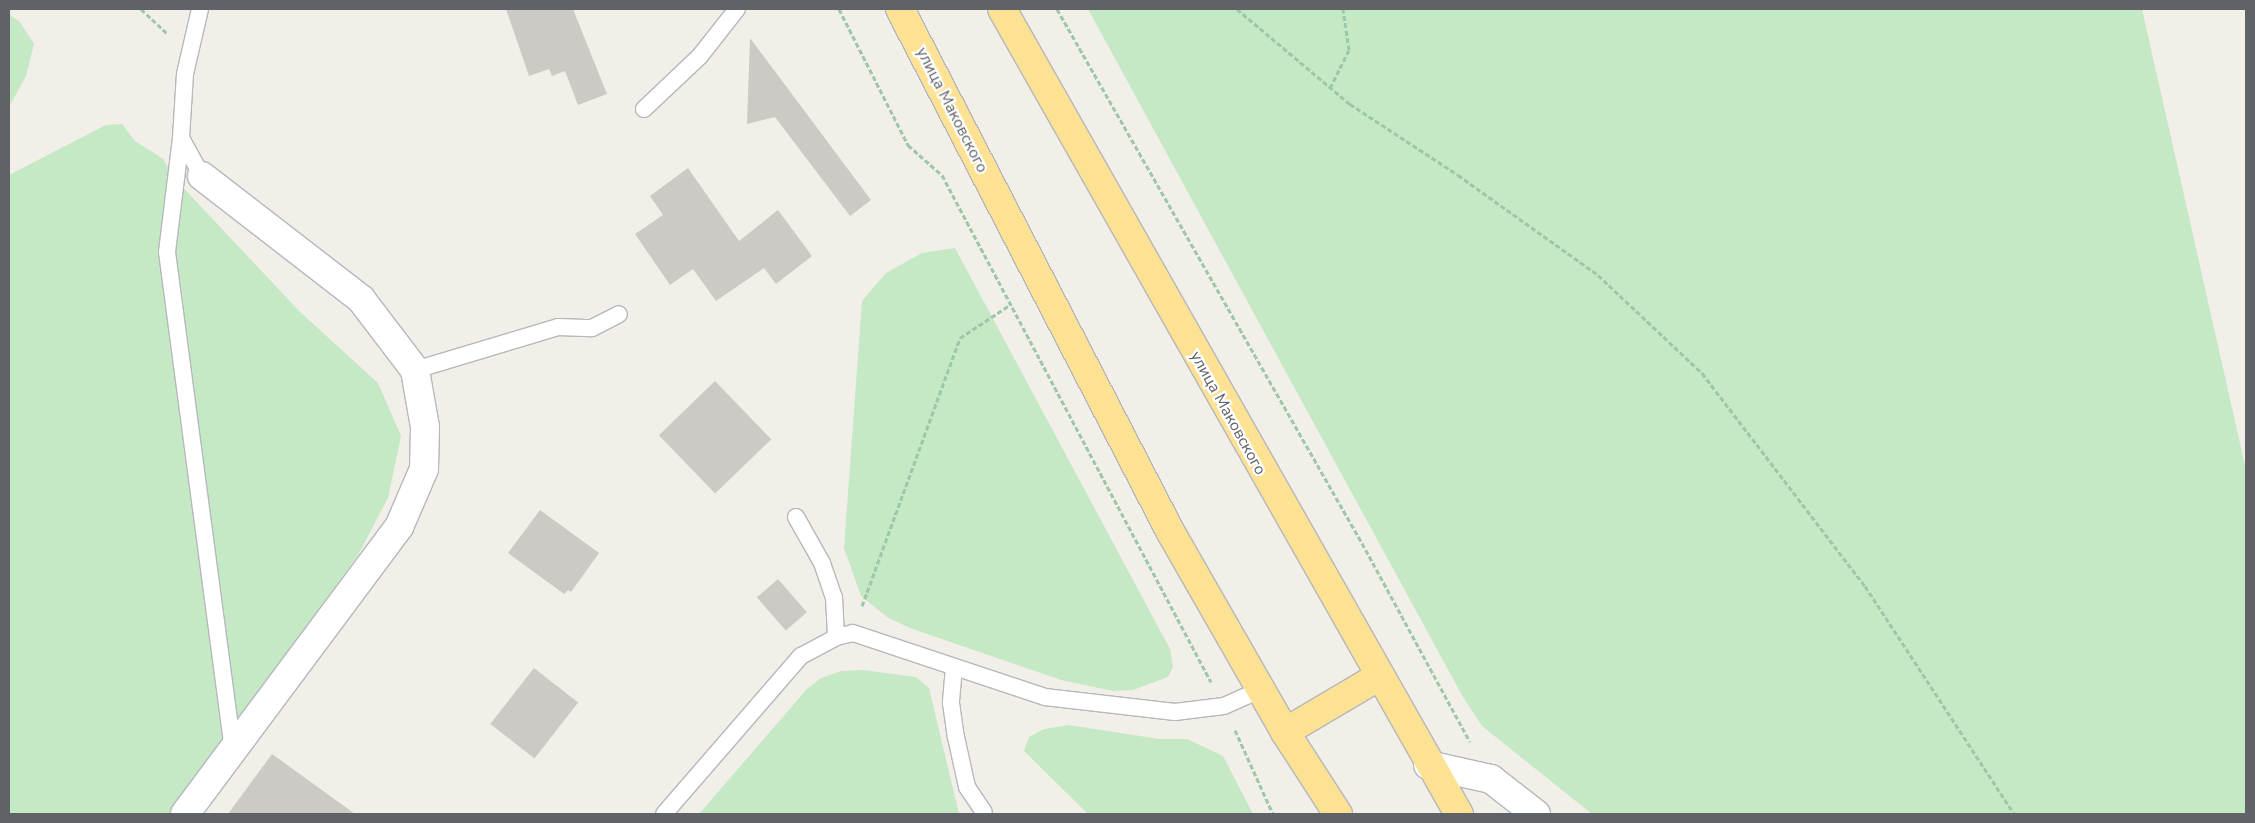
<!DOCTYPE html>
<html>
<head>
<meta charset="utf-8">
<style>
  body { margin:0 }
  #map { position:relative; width:2255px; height:823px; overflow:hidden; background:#f1efe8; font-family:"Nunito Sans",sans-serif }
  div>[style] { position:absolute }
  .green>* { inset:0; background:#c5e8c5 }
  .building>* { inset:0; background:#cccac5; transform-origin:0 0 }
  .path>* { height:3px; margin-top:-1.5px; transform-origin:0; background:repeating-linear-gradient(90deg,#9cc7a9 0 5px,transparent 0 7.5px) }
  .roads { filter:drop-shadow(1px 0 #b5b8bc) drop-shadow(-1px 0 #b5b8bc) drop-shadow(0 1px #b5b8bc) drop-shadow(0 -1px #b5b8bc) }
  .lane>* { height:16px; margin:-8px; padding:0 8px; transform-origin:8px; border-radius:8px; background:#fff }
  .street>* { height:28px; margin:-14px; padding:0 14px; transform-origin:14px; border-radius:14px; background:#fff }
  .highway>* { height:28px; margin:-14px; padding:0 14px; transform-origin:14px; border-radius:14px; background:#fde293 }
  span { translate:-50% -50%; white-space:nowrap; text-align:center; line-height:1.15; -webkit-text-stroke:4.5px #fff; paint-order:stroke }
  .street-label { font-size:16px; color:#5f6368 }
  .frame { position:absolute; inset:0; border:10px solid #5f6368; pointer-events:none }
</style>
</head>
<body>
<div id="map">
  <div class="green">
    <div style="clip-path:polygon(1088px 9px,2142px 9px,2246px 470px,2246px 814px,1592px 814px,1482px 726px,1463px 697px)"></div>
    <div style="clip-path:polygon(9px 14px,20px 22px,34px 44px,26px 76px,9px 107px)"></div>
    <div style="clip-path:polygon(122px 124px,135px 141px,163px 159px,175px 179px,299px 311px,378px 383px,401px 436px,388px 498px,358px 555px,170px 814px,9px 814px,9px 175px,106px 125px)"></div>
    <div style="clip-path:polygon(955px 248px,1170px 649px,1173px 667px,1168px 677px,1133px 690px,1113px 691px,1061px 680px,910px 628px,887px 617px,861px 596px,844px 548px,862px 301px,886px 273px,922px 253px)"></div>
    <div style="clip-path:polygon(863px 670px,916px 677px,929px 688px,959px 814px,699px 814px,807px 689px,821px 678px,841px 671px)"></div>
    <div style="clip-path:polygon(1069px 725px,1159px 739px,1187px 739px,1223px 756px,1253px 814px,1088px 814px,1024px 751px,1029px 737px,1044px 729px)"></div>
  </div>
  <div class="building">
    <div style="clip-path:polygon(506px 9px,573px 9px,607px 94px,578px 105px,565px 71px,552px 76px,549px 69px,529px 76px)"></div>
    <div style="clip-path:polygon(750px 38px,871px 200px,850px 216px,775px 117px,747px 124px)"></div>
    <div style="clip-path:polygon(688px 168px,739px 241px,778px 210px,812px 256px,776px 284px,764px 268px,716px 301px,693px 269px,670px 285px,635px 234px,663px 215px,650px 196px)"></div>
    <div style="left:715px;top:381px;width:81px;height:78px;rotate:46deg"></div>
    <div style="clip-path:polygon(540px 510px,599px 553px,571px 592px,568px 590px,564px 594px,508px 553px)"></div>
    <div style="left:778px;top:579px;width:44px;height:28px;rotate:49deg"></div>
    <div style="left:534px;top:668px;width:56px;height:71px;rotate:38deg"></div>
    <div style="clip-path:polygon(272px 754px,355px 814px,228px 814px)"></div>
  </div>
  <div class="path">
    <div style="left:141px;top:9px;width:37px;rotate:43deg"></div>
    <div style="left:839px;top:9px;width:153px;rotate:63.1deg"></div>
    <div style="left:908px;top:145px;width:45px;rotate:41.4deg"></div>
    <div style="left:942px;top:175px;width:574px;rotate:62.05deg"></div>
    <div style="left:1057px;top:9px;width:615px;rotate:60.27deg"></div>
    <div style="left:1362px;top:543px;width:226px;rotate:61.5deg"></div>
    <div style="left:1237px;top:9px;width:148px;rotate:40.1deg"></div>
    <div style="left:1350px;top:104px;width:129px;rotate:33.3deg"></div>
    <div style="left:1458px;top:175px;width:172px;rotate:35.5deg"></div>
    <div style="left:1598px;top:275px;width:143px;rotate:43.3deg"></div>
    <div style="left:1702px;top:373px;width:268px;rotate:52.6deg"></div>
    <div style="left:1865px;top:586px;width:272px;rotate:56.8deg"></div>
    <div style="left:1330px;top:88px;width:42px;rotate:-63.4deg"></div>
    <div style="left:1349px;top:50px;width:41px;rotate:-98.3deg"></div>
    <div style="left:862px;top:606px;width:285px;rotate:-69.9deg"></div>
    <div style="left:960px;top:338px;width:61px;rotate:-33.7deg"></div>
    <div style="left:1235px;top:730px;width:92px;rotate:65.7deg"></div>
  </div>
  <div class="roads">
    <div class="lane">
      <div style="left:200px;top:9px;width:67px;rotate:103deg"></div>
      <div style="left:185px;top:74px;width:64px;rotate:93.6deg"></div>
      <div style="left:181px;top:138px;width:43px;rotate:61.1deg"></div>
      <div style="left:644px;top:109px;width:77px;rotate:-43.4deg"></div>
      <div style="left:700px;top:56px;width:60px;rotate:-51.8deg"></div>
      <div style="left:181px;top:138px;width:115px;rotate:97deg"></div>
      <div style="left:167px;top:252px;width:502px;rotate:82.45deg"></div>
      <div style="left:415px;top:370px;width:149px;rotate:-16.7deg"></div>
      <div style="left:558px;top:327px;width:34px;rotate:2deg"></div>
      <div style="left:592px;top:328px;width:30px;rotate:-27deg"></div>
      <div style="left:796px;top:517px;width:53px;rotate:60.5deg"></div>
      <div style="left:822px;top:563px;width:36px;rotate:71deg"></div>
      <div style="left:834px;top:597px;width:40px;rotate:87.1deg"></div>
      <div style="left:954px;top:667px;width:36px;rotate:95deg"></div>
      <div style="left:951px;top:703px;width:34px;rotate:82deg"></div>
      <div style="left:956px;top:737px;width:51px;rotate:77.6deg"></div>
      <div style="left:967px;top:787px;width:30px;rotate:56deg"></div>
      <div style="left:664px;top:814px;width:209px;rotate:-49.1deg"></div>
      <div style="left:801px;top:656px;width:40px;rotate:-28deg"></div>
      <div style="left:836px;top:637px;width:17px;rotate:-13deg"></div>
      <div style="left:853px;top:633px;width:202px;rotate:18.4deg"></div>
      <div style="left:1045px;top:697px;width:131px;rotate:6.6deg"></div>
      <div style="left:1175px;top:712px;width:49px;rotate:-7deg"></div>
      <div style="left:1224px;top:706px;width:42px;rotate:-24.1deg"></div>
    </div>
    <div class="street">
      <div style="left:1428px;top:765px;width:65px;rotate:12.5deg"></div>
      <div style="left:1491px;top:779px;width:57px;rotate:37.9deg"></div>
      <div style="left:185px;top:814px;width:358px;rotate:-53.3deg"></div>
      <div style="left:399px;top:527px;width:63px;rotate:-66.7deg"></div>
      <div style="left:424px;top:469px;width:42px;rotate:-88.6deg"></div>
      <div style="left:425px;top:427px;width:58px;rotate:-100deg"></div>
      <div style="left:415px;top:370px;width:89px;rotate:-127.3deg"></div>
      <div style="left:361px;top:299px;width:201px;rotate:-142.3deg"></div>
    </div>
    <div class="highway">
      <div style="left:900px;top:9px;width:588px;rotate:62.65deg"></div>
      <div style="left:1170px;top:531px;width:232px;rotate:60.2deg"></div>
      <div style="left:1285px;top:732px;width:98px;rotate:57.1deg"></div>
      <div style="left:1002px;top:9px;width:926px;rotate:60.42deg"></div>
      <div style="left:1285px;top:732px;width:108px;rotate:-30.6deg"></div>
    </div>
  </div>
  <div class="street-label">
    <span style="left:952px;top:110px;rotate:63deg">улица Маковского</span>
    <span style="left:1228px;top:413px;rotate:61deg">улица Маковского</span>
  </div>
  <div class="frame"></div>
</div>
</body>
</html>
